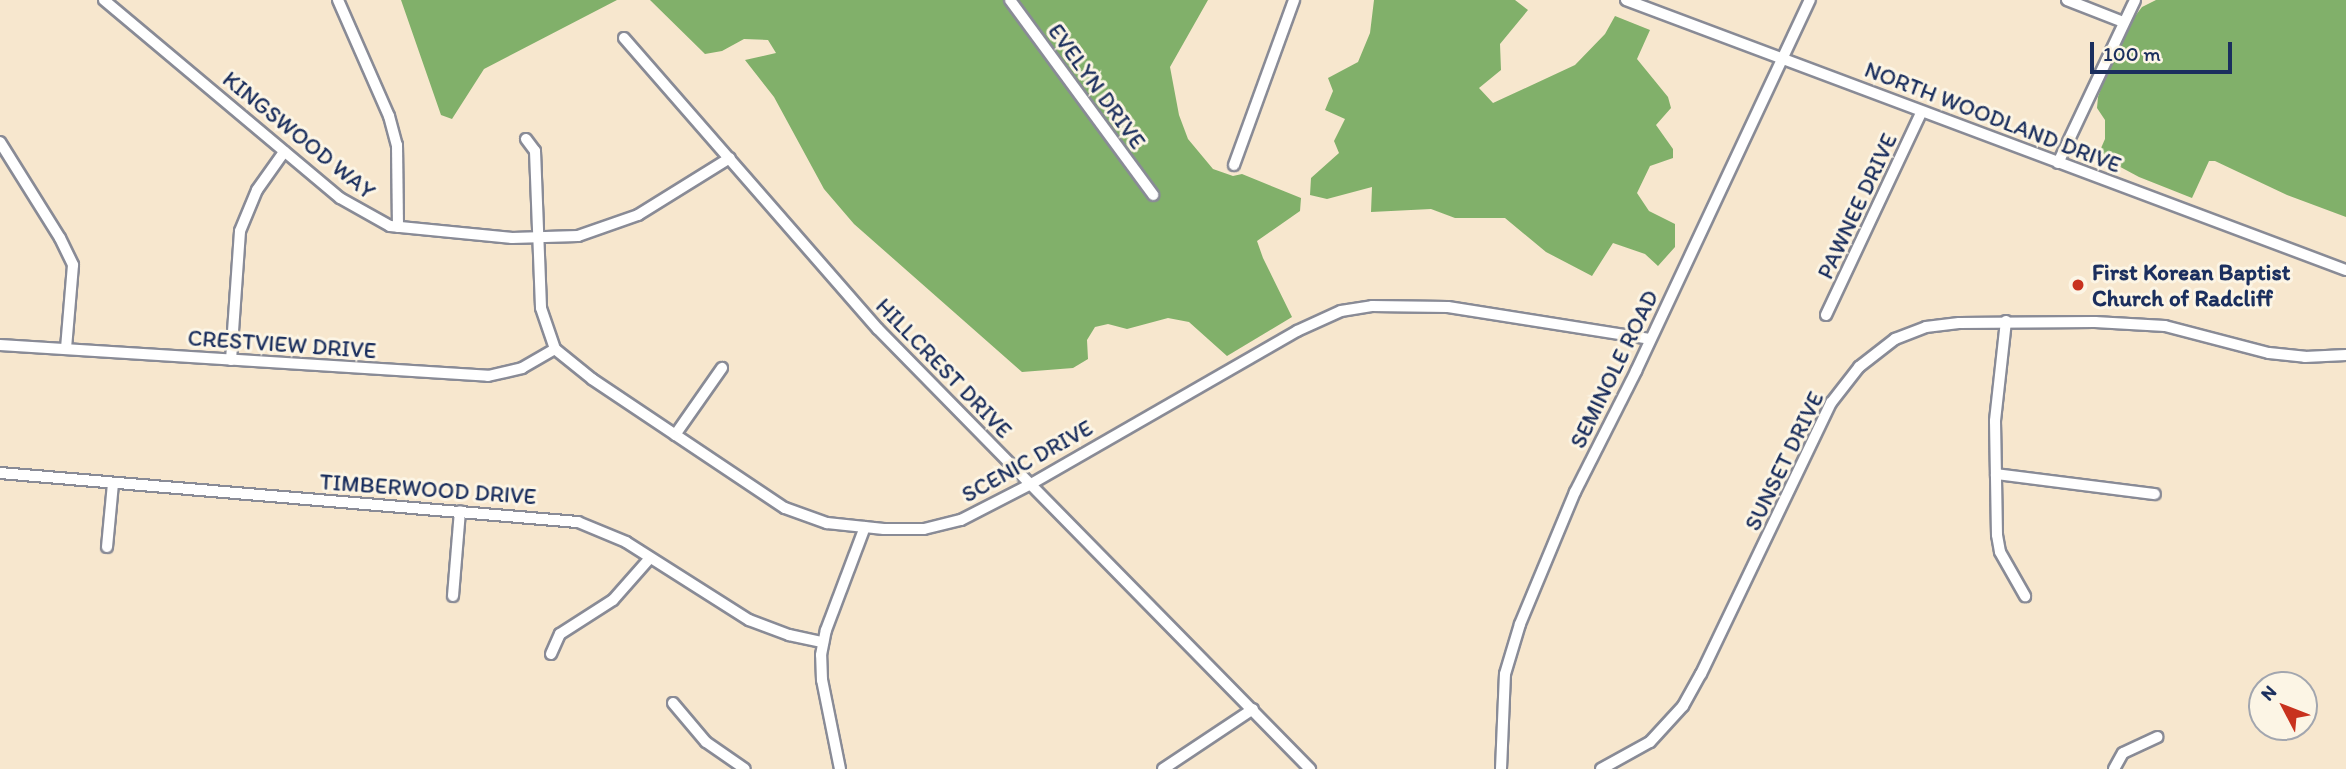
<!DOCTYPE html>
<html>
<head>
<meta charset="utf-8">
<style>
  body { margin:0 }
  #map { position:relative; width:2346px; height:769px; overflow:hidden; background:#f7e7ce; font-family:Itim,sans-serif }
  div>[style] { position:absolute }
  .forest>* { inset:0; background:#81b06a }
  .roads { filter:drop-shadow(2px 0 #898b96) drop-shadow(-2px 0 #898b96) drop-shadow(0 2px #898b96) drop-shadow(0 -2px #898b96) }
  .minor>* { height:10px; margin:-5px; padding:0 5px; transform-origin:5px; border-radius:5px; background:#fff }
  .dots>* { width:19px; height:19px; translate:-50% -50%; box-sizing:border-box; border:4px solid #fcf5e5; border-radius:50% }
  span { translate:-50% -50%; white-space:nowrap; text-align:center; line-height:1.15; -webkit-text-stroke:6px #fcf5e5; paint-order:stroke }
  .street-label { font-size:23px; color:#1b2f5e }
  .poi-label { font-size:23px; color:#1b2f5e; font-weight:700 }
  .left { translate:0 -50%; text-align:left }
  .north { position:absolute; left:2248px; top:671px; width:70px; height:70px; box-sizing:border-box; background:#fcf5e5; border:2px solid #a2a6af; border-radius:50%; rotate:312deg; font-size:19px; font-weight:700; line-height:28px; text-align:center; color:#1b2f5e }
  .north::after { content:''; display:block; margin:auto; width:24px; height:32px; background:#c8321e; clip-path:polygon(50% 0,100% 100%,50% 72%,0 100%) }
  .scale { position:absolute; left:2090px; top:42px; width:142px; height:32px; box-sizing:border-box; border:4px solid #1b2f5e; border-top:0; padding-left:9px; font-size:21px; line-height:24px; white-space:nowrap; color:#1b2f5e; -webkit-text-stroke:5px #fcf5e5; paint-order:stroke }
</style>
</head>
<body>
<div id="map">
  <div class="forest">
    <div style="clip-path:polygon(401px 0,617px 0,484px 69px,452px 119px,441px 115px)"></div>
    <div style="clip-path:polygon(650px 0,1208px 0,1170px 67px,1179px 115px,1188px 139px,1213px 169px,1233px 176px,1242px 174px,1301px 198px,1300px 211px,1257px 241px,1263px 258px,1292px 317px,1227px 356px,1189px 322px,1168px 318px,1127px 329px,1108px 324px,1095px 327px,1087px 340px,1088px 359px,1073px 368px,1022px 372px,854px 224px,824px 189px,774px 97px,745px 60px,776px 53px,768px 40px,744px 39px,722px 51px,705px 54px)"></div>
    <div style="clip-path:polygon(1374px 0,1515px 0,1528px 10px,1500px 44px,1501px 70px,1479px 88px,1493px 103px,1575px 65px,1605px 34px,1615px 16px,1650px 30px,1637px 59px,1668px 97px,1671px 108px,1656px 125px,1673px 149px,1673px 158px,1650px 166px,1637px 193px,1649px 211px,1675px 224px,1675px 247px,1658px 266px,1645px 254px,1613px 243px,1592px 276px,1546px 252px,1505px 218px,1455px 218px,1431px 209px,1371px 212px,1372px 187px,1327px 199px,1310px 195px,1311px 178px,1339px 153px,1334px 141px,1345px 119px,1325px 110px,1333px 91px,1328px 78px,1358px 62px,1370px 33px)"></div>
    <div style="clip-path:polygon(2156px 0,2346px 0,2346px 217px,2287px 195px,2215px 161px,2209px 161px,2192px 198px,2139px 177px,2098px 155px,2105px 139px,2105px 120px,2097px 108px,2098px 97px,2109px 65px,2126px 28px,2142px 7px)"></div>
  </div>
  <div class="roads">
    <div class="minor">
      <div style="left:104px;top:0;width:308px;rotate:40deg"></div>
      <div style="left:340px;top:198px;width:57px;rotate:29.2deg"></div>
      <div style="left:390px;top:226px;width:123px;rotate:5.6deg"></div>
      <div style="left:512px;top:238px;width:66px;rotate:-1.7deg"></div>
      <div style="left:578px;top:236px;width:64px;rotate:-19.3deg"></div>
      <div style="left:638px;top:215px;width:108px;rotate:-31.8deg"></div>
      <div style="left:338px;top:0;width:127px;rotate:66.3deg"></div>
      <div style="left:389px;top:116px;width:30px;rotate:75deg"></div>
      <div style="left:397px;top:145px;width:82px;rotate:89.3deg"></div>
      <div style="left:1010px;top:0;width:242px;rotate:53.7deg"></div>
      <div style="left:1626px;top:0;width:769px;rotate:20.56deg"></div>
      <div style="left:2067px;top:0;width:60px;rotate:21.4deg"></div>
      <div style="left:624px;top:38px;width:386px;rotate:48.9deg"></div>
      <div style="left:878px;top:329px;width:617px;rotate:45.53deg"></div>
      <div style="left:526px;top:139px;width:15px;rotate:53deg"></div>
      <div style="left:535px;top:151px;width:157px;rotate:87.8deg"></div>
      <div style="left:541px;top:308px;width:43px;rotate:71.1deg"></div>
      <div style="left:555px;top:349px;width:48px;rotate:39deg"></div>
      <div style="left:592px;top:379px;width:232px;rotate:33.8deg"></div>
      <div style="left:785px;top:508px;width:45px;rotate:19.7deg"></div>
      <div style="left:827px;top:523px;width:57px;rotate:6deg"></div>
      <div style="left:884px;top:529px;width:40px"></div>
      <div style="left:924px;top:529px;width:38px;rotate:-14deg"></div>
      <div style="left:961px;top:520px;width:79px;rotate:-27.2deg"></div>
      <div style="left:1031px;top:484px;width:307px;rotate:-29.9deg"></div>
      <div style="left:1297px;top:331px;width:48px;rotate:-24.4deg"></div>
      <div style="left:1341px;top:311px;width:31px;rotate:-9deg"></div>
      <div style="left:1372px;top:306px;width:76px;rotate:0.8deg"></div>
      <div style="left:1448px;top:307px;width:204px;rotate:9deg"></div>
      <div style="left:0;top:142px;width:113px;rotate:58deg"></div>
      <div style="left:60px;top:238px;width:30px;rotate:64deg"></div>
      <div style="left:73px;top:265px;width:84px;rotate:94.8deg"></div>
      <div style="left:2058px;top:163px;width:180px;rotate:-64.7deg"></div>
      <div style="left:1234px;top:165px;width:176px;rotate:-70deg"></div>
      <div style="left:1826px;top:315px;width:223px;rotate:-64.8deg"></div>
      <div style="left:2006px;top:321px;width:101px;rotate:96.3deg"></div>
      <div style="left:1995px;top:421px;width:114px;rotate:89deg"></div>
      <div style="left:1997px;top:535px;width:17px;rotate:80deg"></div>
      <div style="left:2000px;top:552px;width:51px;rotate:60.4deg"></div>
      <div style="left:0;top:345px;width:489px;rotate:3.6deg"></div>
      <div style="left:488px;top:376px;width:35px;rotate:-13deg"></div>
      <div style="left:522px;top:368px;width:38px;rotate:-30deg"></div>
      <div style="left:231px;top:360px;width:129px;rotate:-86deg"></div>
      <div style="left:240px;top:231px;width:44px;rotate:-67.5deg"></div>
      <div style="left:257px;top:190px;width:47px;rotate:-54.6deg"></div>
      <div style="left:675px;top:435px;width:82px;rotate:-55deg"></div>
      <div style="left:0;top:473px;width:580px;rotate:4.85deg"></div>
      <div style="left:578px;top:522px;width:52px;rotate:22.6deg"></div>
      <div style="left:626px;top:542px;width:146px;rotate:32.4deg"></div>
      <div style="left:749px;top:620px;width:43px;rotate:20.6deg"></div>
      <div style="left:789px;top:635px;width:35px;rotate:12deg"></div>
      <div style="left:1996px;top:474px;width:160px;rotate:7.2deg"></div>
      <div style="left:107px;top:547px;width:64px;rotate:-84.6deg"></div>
      <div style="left:453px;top:596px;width:85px;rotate:-85.3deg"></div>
      <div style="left:551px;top:654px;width:22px;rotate:-66deg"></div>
      <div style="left:560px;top:634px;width:63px;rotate:-32.7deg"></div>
      <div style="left:613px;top:600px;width:56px;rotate:-48.6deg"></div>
      <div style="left:673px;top:703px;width:51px;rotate:49.8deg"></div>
      <div style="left:706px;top:742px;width:47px;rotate:34.7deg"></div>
      <div style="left:840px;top:769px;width:91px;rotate:-101.4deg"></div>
      <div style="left:822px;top:680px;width:25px;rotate:-92deg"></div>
      <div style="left:821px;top:655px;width:25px;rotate:-79deg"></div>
      <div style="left:826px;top:630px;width:110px;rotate:-69.3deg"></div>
      <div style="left:1163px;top:769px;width:108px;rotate:-33.7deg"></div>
      <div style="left:1501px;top:769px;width:95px;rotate:-87.6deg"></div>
      <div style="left:1505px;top:674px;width:52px;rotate:-73.3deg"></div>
      <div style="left:1520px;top:624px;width:143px;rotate:-67.4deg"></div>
      <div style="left:1575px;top:492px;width:136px;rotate:-63.2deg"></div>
      <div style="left:1636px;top:371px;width:410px;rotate:-64.9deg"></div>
      <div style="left:1601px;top:769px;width:56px;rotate:-28.9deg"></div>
      <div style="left:1650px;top:742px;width:49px;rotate:-47.5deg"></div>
      <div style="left:1683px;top:706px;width:37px;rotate:-61deg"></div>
      <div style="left:1701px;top:674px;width:301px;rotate:-64.4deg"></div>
      <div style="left:1831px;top:403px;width:46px;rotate:-52.1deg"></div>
      <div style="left:1859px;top:367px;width:46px;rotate:-37.9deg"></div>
      <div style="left:1895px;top:339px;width:33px;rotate:-21deg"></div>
      <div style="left:1926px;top:327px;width:33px;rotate:-7deg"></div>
      <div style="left:1959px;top:323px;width:136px;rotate:-0.4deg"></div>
      <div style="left:2095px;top:322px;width:70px;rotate:3.3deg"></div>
      <div style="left:2165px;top:326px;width:107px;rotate:14.6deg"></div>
      <div style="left:2269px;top:353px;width:36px;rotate:6deg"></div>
      <div style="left:2305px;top:357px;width:41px;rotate:-2.8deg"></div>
      <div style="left:2114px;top:769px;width:18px;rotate:-61deg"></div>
      <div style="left:2123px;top:753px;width:38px;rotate:-25deg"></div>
    </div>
  </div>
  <div class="dots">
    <div style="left:2078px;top:285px;background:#c8321e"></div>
  </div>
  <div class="street-label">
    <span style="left:1097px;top:86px;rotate:54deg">EVELYN DRIVE</span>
    <span style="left:1993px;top:117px;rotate:21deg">NORTH WOODLAND DRIVE</span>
    <span style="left:299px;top:135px;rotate:39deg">KINGSWOOD WAY</span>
    <span style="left:1857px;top:206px;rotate:-65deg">PAWNEE DRIVE</span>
    <span style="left:282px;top:344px;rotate:4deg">CRESTVIEW DRIVE</span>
    <span style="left:944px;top:368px;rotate:46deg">HILLCREST DRIVE</span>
    <span style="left:1614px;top:369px;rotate:-64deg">SEMINOLE ROAD</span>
    <span style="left:1027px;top:461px;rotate:-29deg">SCENIC DRIVE</span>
    <span style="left:1784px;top:461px;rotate:-64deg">SUNSET DRIVE</span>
    <span style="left:428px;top:489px;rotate:4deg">TIMBERWOOD DRIVE</span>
  </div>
  <div class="poi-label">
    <span class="left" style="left:2092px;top:285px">First Korean Baptist<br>Church of Radcliff</span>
  </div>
  <div class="north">N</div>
  <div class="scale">100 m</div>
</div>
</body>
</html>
